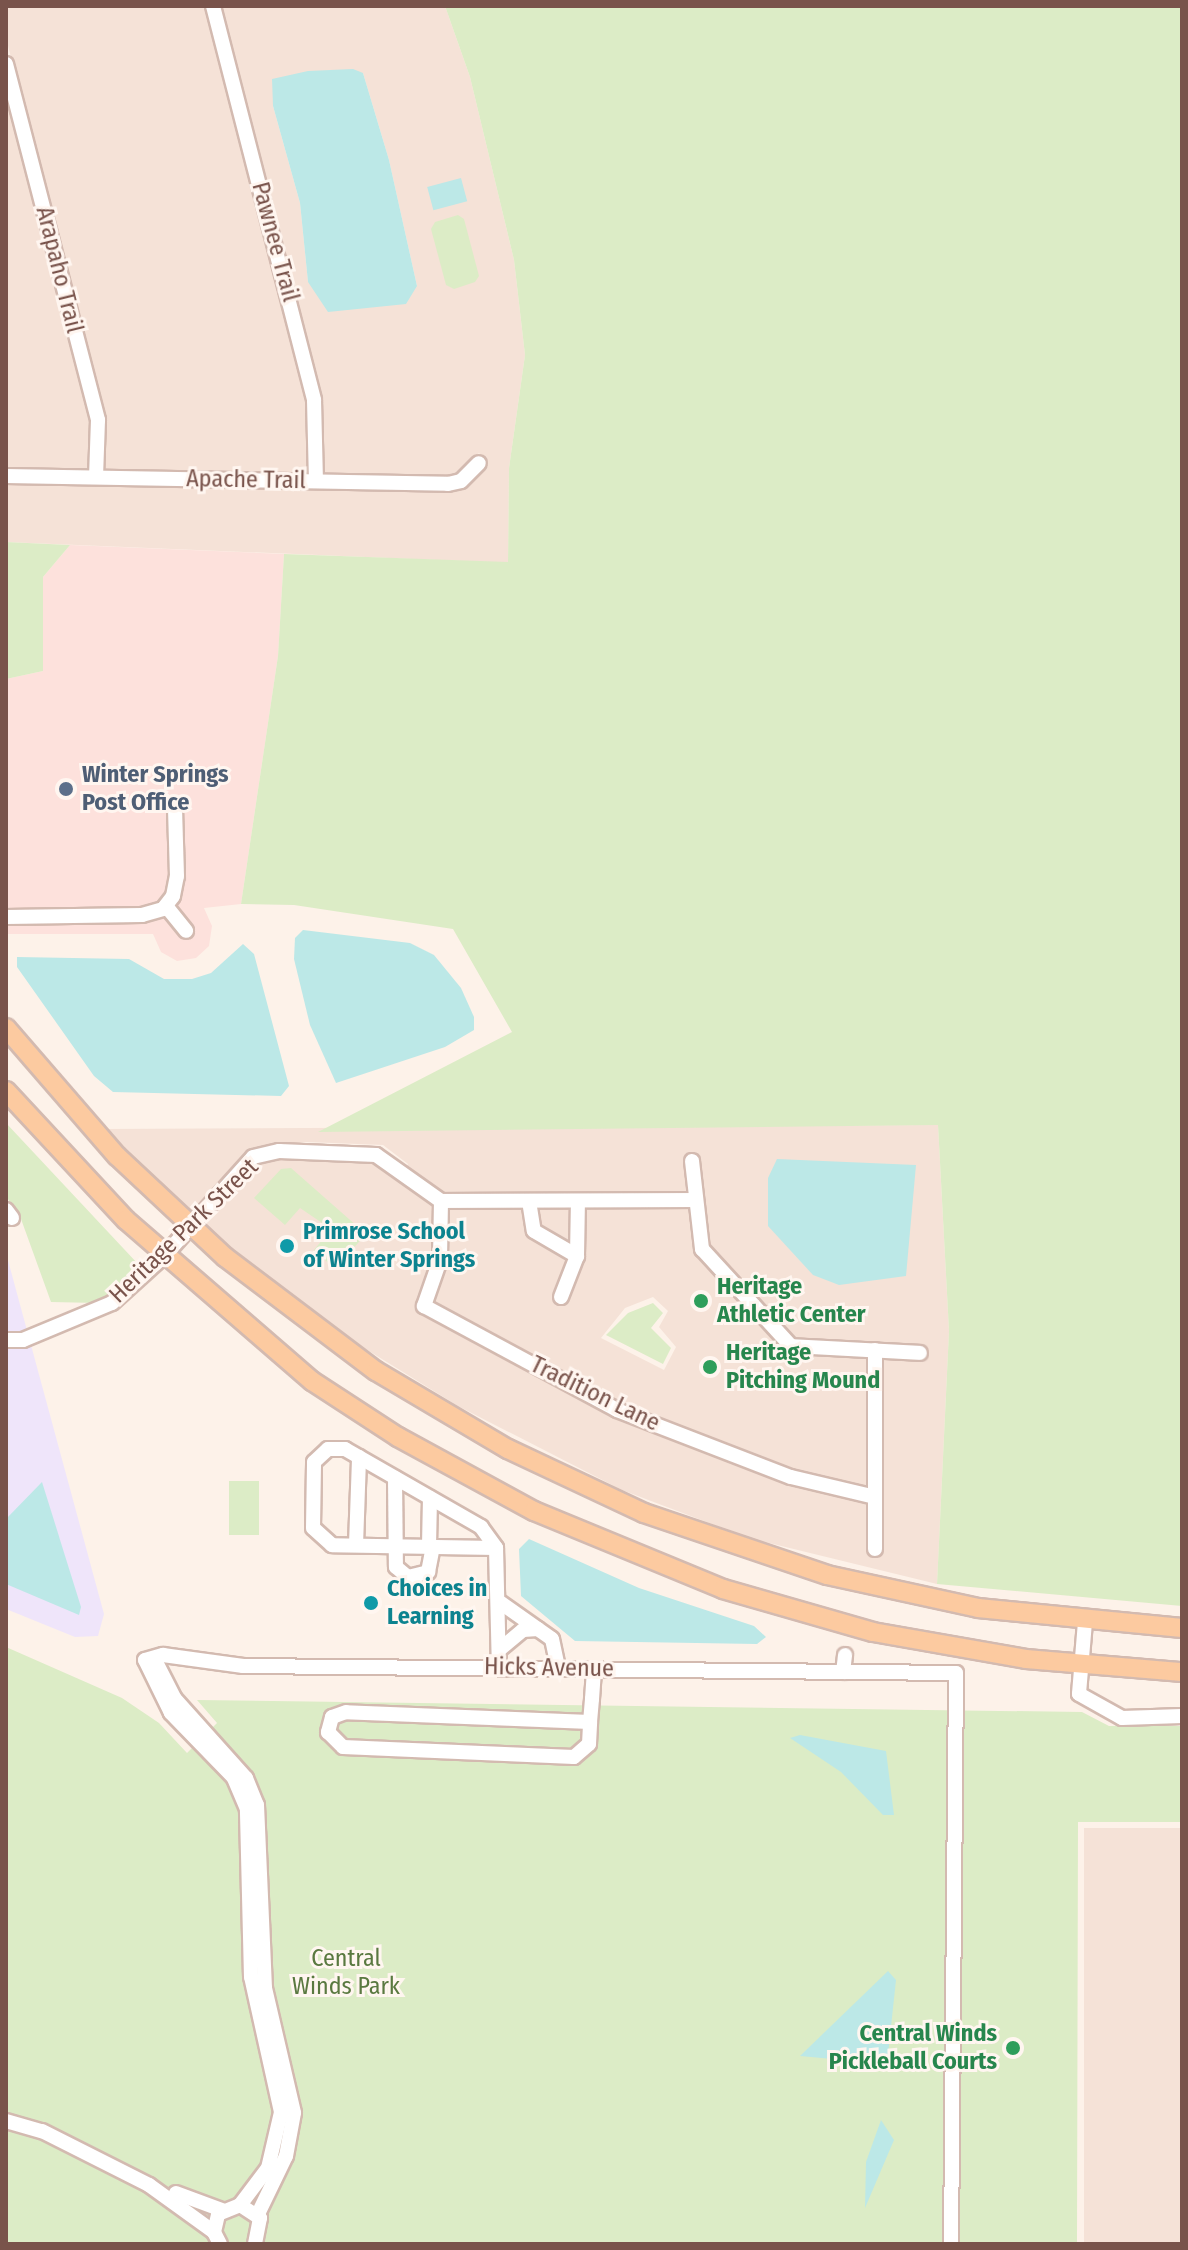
<!DOCTYPE html>
<html>
<head>
<meta charset="utf-8">
<style>
  body { margin:0 }
  #map { position:relative; width:1188px; height:2250px; overflow:hidden; background:#fdf2e9; font-family:"Fira Sans Condensed",sans-serif }
  div>[style] { position:absolute }
  .residential>* { inset:0; background:#f5e2d7; transform-origin:0 0 }
  .commercial>* { inset:0; background:#fde1dc }
  .education>* { inset:0; background:#efe5fa }
  .green>* { inset:0; background:#dcecc6; transform-origin:0 0 }
  .water>* { inset:0; background:#bce8e7; transform-origin:0 0 }
  .roads { filter:drop-shadow(2px 0 #d3bab0) drop-shadow(-2px 0 #d3bab0) drop-shadow(0 2px #d3bab0) drop-shadow(0 -2px #d3bab0) }
  .minor>* { height:14px; margin:-7px; padding:0 7px; transform-origin:7px; border-radius:7px; background:#fff }
  .major>* { height:18px; margin:-9px; padding:0 9px; transform-origin:9px; border-radius:9px; background:#fccaa0 }
  .dots>* { width:22px; height:22px; translate:-50% -50%; box-sizing:border-box; border:4px solid #fff6f0; border-radius:50% }
  span { translate:-50% -50%; white-space:nowrap; text-align:center; line-height:1.15; -webkit-text-stroke:6px #fff6f0; paint-order:stroke }
  .street-label { font-size:24px; color:#79534b }
  .service-label { font-size:24px; color:#4e5e75; font-weight:700 }
  .left { translate:0 -50%; text-align:left }
  .culture-label { font-size:24px; color:#0d838f; font-weight:700 }
  .leisure-label { font-size:24px; color:#27864d; font-weight:700 }
  .right { translate:-100% -50%; text-align:right }
  .park-label { font-size:24px; color:#5a7940 }
  .frame { position:absolute; inset:0; border:8px solid #79534b; pointer-events:none }
</style>
</head>
<body>
<div id="map">
  <div class="residential">
    <div style="clip-path:polygon(6px 6px,206px 6px,308px 401px,310px 474px,103px 470px,104px 418px,6px 38px)"></div>
    <div style="clip-path:polygon(evenodd,220px 6px,445px 6px,470px 77px,514px 260px,525px 355px,509px 468px,508px 563px,6px 542px,6px 483px,448px 491px,465px 486px,487px 463px,479px 453px,458px 474px,448px 477px,322px 474px,321px 398px,220px 6px,363px 73px,389px 160px,417px 286px,308px 282px,300px 203px,273px 106px,363px 73px)"></div>
    <div style="clip-path:polygon(6px 90px,91px 421px,90px 470px,6px 469px)"></div>
    <div style="clip-path:polygon(evenodd,938px 1125px,949px 1331px,937px 1584px,749px 1538px,622px 1490px,458px 1406px,335px 1330px,201px 1225px,256px 1164px,280px 1158px,374px 1162px,403px 1178px,408px 1164px,383px 1145px,307px 1142px,252px 1150px,191px 1216px,101px 1129px,938px 1125px,653px 1297px,668px 1311px,659px 1327px,676px 1347px,664px 1370px,601px 1338px,625px 1308px,653px 1297px)"></div>
    <div style="left:1084px;top:1828px;width:98px;height:416px"></div>
  </div>
  <div class="commercial">
    <div style="clip-path:polygon(70px 545px,284px 554px,278px 656px,241px 904px,204px 908px,212px 926px,209px 946px,196px 958px,177px 961px,161px 952px,153px 934px,6px 934px,6px 679px,43px 671px,43px 577px)"></div>
  </div>
  <div class="education">
    <div style="clip-path:polygon(6px 1253px,104px 1614px,98px 1636px,75px 1637px,6px 1609px)"></div>
  </div>
  <div class="green">
    <div style="clip-path:polygon(445px 6px,1182px 6px,1182px 1606px,937px 1584px,949px 1331px,938px 1125px,318px 1132px,512px 1032px,453px 929px,294px 905px,241px 904px,278px 656px,284px 554px,508px 562px,509px 468px,525px 355px,514px 260px,470px 77px)"></div>
    <div style="clip-path:polygon(458px 215px,464px 219px,479px 276px,475px 282px,454px 289px,446px 285px,431px 229px,435px 222px)"></div>
    <div style="clip-path:polygon(6px 542px,70px 545px,43px 577px,43px 671px,6px 679px)"></div>
    <div style="clip-path:polygon(6px 1123px,138px 1264px,121px 1288px,98px 1303px,51px 1302px,21px 1219px,6px 1196px)"></div>
    <div style="clip-path:polygon(291px 1168px,366px 1234px,335px 1269px,314px 1250px,331px 1229px,300px 1208px,285px 1225px,254px 1198px,281px 1169px)"></div>
    <div style="clip-path:polygon(653px 1303px,663px 1313px,651px 1328px,671px 1348px,663px 1364px,606px 1335px,628px 1313px)"></div>
    <div style="left:229px;top:1481px;width:30px;height:54px"></div>
    <div style="clip-path:polygon(6px 1647px,122px 1698px,159px 1723px,187px 1753px,217px 1723px,197px 1700px,1082px 1712px,1109px 1726px,1182px 1726px,1182px 1822px,1078px 1822px,1077px 2244px,6px 2244px)"></div>
  </div>
  <div class="water">
    <div style="clip-path:polygon(353px 69px,363px 73px,389px 160px,417px 286px,406px 304px,328px 312px,308px 282px,300px 203px,273px 106px,272px 79px,308px 71px)"></div>
    <div style="left:461px;top:178px;width:24px;height:35px;rotate:75deg"></div>
    <div style="clip-path:polygon(303px 930px,410px 943px,434px 955px,461px 988px,474px 1017px,474px 1030px,445px 1047px,336px 1083px,310px 1025px,294px 959px,295px 938px)"></div>
    <div style="clip-path:polygon(243px 944px,254px 954px,289px 1086px,281px 1096px,113px 1092px,94px 1076px,17px 967px,17px 957px,129px 959px,164px 979px,192px 979px,211px 973px)"></div>
    <div style="clip-path:polygon(777px 1159px,916px 1165px,906px 1276px,839px 1285px,813px 1275px,768px 1226px,768px 1178px)"></div>
    <div style="clip-path:polygon(42px 1482px,81px 1607px,79px 1615px,6px 1584px,6px 1519px)"></div>
    <div style="clip-path:polygon(529px 1539px,639px 1588px,754px 1626px,766px 1637px,757px 1644px,575px 1641px,521px 1596px,519px 1549px)"></div>
    <div style="clip-path:polygon(800px 1735px,886px 1751px,894px 1815px,883px 1815px,841px 1772px,790px 1738px)"></div>
    <div style="clip-path:polygon(888px 1971px,896px 1980px,887px 2064px,800px 2056px)"></div>
    <div style="clip-path:polygon(881px 2120px,894px 2140px,865px 2208px,866px 2162px)"></div>
  </div>
  <div class="roads">
    <div class="minor">
      <div style="left:213px;top:6px;width:407px;rotate:75.6deg"></div>
      <div style="left:314px;top:400px;width:81px;rotate:88.6deg"></div>
      <div style="left:6px;top:64px;width:368px;rotate:75.5deg"></div>
      <div style="left:98px;top:420px;width:57px;rotate:92deg"></div>
      <div style="left:6px;top:476px;width:442px;rotate:1deg"></div>
      <div style="left:448px;top:484px;width:13px;rotate:-13deg"></div>
      <div style="left:461px;top:481px;width:25px;rotate:-45deg"></div>
      <div style="left:166px;top:906px;width:32px;rotate:51deg"></div>
      <div style="left:6px;top:917px;width:136px;rotate:-0.8deg"></div>
      <div style="left:142px;top:915px;width:22px;rotate:-16deg"></div>
      <div style="left:163px;top:909px;width:16px;rotate:-52deg"></div>
      <div style="left:173px;top:896px;width:20px;rotate:-79deg"></div>
      <div style="left:177px;top:876px;width:68px;rotate:-91.7deg"></div>
      <div style="left:692px;top:1161px;width:89px;rotate:83.5deg"></div>
      <div style="left:702px;top:1249px;width:132px;rotate:47.5deg"></div>
      <div style="left:791px;top:1346px;width:129px;rotate:3.1deg"></div>
      <div style="left:441px;top:1201px;width:59px;rotate:91deg"></div>
      <div style="left:440px;top:1260px;width:49px;rotate:109.2deg"></div>
      <div style="left:424px;top:1306px;width:219px;rotate:28.3deg"></div>
      <div style="left:617px;top:1410px;width:186px;rotate:21.1deg"></div>
      <div style="left:791px;top:1477px;width:86px;rotate:13.4deg"></div>
      <div style="left:529px;top:1201px;width:30px;rotate:81deg"></div>
      <div style="left:534px;top:1231px;width:50px;rotate:30.2deg"></div>
      <div style="left:6px;top:1210px;width:10px;rotate:53deg"></div>
      <div style="left:561px;top:1297px;width:44px;rotate:-68.7deg"></div>
      <div style="left:577px;top:1256px;width:55px;rotate:-89deg"></div>
      <div style="left:6px;top:1340px;width:17px"></div>
      <div style="left:23px;top:1340px;width:96px;rotate:-22.6deg"></div>
      <div style="left:112px;top:1303px;width:70px;rotate:-42.1deg"></div>
      <div style="left:164px;top:1256px;width:133px;rotate:-48deg"></div>
      <div style="left:253px;top:1157px;width:27px;rotate:-13deg"></div>
      <div style="left:279px;top:1151px;width:97px;rotate:2.4deg"></div>
      <div style="left:376px;top:1155px;width:80px;rotate:35.3deg"></div>
      <div style="left:441px;top:1201px;width:252px;rotate:-0.2deg"></div>
      <div style="left:875px;top:1350px;width:199px;rotate:90deg"></div>
      <div style="left:395px;top:1478px;width:89px;rotate:89.4deg"></div>
      <div style="left:396px;top:1567px;width:16px;rotate:40deg"></div>
      <div style="left:408px;top:1577px;width:21px;rotate:-14deg"></div>
      <div style="left:428px;top:1572px;width:26px;rotate:-79deg"></div>
      <div style="left:356px;top:1545px;width:88px;rotate:-88deg"></div>
      <div style="left:429px;top:1546px;width:48px;rotate:-88.8deg"></div>
      <div style="left:496px;top:1548px;width:164px;rotate:-179deg"></div>
      <div style="left:332px;top:1545px;width:25px;rotate:-138deg"></div>
      <div style="left:313px;top:1528px;width:66px;rotate:-89.1deg"></div>
      <div style="left:314px;top:1462px;width:19px;rotate:-43deg"></div>
      <div style="left:328px;top:1449px;width:17px"></div>
      <div style="left:345px;top:1449px;width:157px;rotate:29.8deg"></div>
      <div style="left:481px;top:1527px;width:26px;rotate:54deg"></div>
      <div style="left:496px;top:1548px;width:120px;rotate:88.6deg"></div>
      <div style="left:501px;top:1603px;width:62px;rotate:35.2deg"></div>
      <div style="left:552px;top:1639px;width:30px;rotate:78deg"></div>
      <div style="left:1085px;top:1622px;width:72px;rotate:94.8deg"></div>
      <div style="left:1079px;top:1694px;width:49px;rotate:29.2deg"></div>
      <div style="left:1122px;top:1718px;width:60px;rotate:-1.9deg"></div>
      <div style="left:499px;top:1650px;width:31px;rotate:-40deg"></div>
      <div style="left:523px;top:1630px;width:15px;rotate:-4deg"></div>
      <div style="left:157px;top:1664px;width:39px;rotate:63deg"></div>
      <div style="left:175px;top:1699px;width:106px;rotate:48.1deg"></div>
      <div style="left:246px;top:1778px;width:29px;rotate:68deg"></div>
      <div style="left:257px;top:1805px;width:183px;rotate:87.5deg"></div>
      <div style="left:265px;top:1988px;width:128px;rotate:76.9deg"></div>
      <div style="left:294px;top:2113px;width:44px;rotate:100.5deg"></div>
      <div style="left:286px;top:2156px;width:64px;rotate:115.8deg"></div>
      <div style="left:843px;top:1672px;width:17px;rotate:-83deg"></div>
      <div style="left:590px;top:1722px;width:244px;rotate:-177.7deg"></div>
      <div style="left:346px;top:1712px;width:15px;rotate:160deg"></div>
      <div style="left:332px;top:1717px;width:16px;rotate:105deg"></div>
      <div style="left:328px;top:1732px;width:21px;rotate:45deg"></div>
      <div style="left:343px;top:1747px;width:231px;rotate:2.5deg"></div>
      <div style="left:574px;top:1757px;width:20px;rotate:-41deg"></div>
      <div style="left:589px;top:1744px;width:22px;rotate:-87deg"></div>
      <div style="left:590px;top:1722px;width:23px;rotate:-85deg"></div>
      <div style="left:592px;top:1699px;width:30px;rotate:-86deg"></div>
      <div style="left:6px;top:2121px;width:37px;rotate:16deg"></div>
      <div style="left:42px;top:2131px;width:120px;rotate:26.8deg"></div>
      <div style="left:149px;top:2185px;width:80px;rotate:35.9deg"></div>
      <div style="left:176px;top:2193px;width:49px;rotate:20.3deg"></div>
      <div style="left:240px;top:2205px;width:46px;rotate:-52.9deg"></div>
      <div style="left:268px;top:2168px;width:57px;rotate:-76.9deg"></div>
      <div style="left:281px;top:2112px;width:138px;rotate:-102.5deg"></div>
      <div style="left:251px;top:1977px;width:168px;rotate:-91.4deg"></div>
      <div style="left:247px;top:1809px;width:34px;rotate:-113deg"></div>
      <div style="left:234px;top:1778px;width:91px;rotate:-134.1deg"></div>
      <div style="left:171px;top:1713px;width:59px;rotate:-116.1deg"></div>
      <div style="left:145px;top:1660px;width:19px;rotate:-16deg"></div>
      <div style="left:163px;top:1655px;width:81px;rotate:7.8deg"></div>
      <div style="left:243px;top:1666px;width:713px;rotate:0.56deg"></div>
      <div style="left:956px;top:1673px;width:571px;rotate:90.5deg"></div>
      <div style="left:220px;top:2244px;width:13px;rotate:-117deg"></div>
      <div style="left:214px;top:2232px;width:18px;rotate:-77deg"></div>
      <div style="left:218px;top:2214px;width:24px;rotate:-22deg"></div>
      <div style="left:240px;top:2205px;width:24px;rotate:33deg"></div>
      <div style="left:260px;top:2218px;width:26px;rotate:101deg"></div>
    </div>
    <div class="major">
      <div style="left:6px;top:1028px;width:169px;rotate:49.1deg"></div>
      <div style="left:117px;top:1156px;width:148px;rotate:43.1deg"></div>
      <div style="left:225px;top:1257px;width:189px;rotate:37.1deg"></div>
      <div style="left:376px;top:1371px;width:153px;rotate:30.6deg"></div>
      <div style="left:508px;top:1449px;width:150px;rotate:25.2deg"></div>
      <div style="left:644px;top:1513px;width:193px;rotate:18.7deg"></div>
      <div style="left:827px;top:1575px;width:155px;rotate:12.3deg"></div>
      <div style="left:978px;top:1608px;width:205px;rotate:5.6deg"></div>
      <div style="left:6px;top:1091px;width:176px;rotate:47.1deg"></div>
      <div style="left:126px;top:1220px;width:246px;rotate:40.9deg"></div>
      <div style="left:312px;top:1381px;width:103px;rotate:33.1deg"></div>
      <div style="left:398px;top:1437px;width:155px;rotate:28.6deg"></div>
      <div style="left:534px;top:1511px;width:204px;rotate:22.4deg"></div>
      <div style="left:723px;top:1589px;width:156px;rotate:16deg"></div>
      <div style="left:873px;top:1632px;width:155px;rotate:10deg"></div>
      <div style="left:1026px;top:1659px;width:157px;rotate:4.8deg"></div>
    </div>
  </div>
  <div class="dots">
    <div style="left:66px;top:789px;background:#5c6f8a"></div>
    <div style="left:287px;top:1246px;background:#0f9aa8"></div>
    <div style="left:701px;top:1301px;background:#2e9e5b"></div>
    <div style="left:710px;top:1367px;background:#2e9e5b"></div>
    <div style="left:371px;top:1603px;background:#0f9aa8"></div>
    <div style="left:1013px;top:2048px;background:#2e9e5b"></div>
  </div>
  <div class="street-label">
    <span style="left:275px;top:242px;rotate:75deg">Pawnee Trail</span>
    <span style="left:59px;top:270px;rotate:76deg">Arapaho Trail</span>
    <span style="left:246px;top:480px;rotate:1deg">Apache Trail</span>
    <span style="left:184px;top:1231px;rotate:-44deg">Heritage Park Street</span>
    <span style="left:595px;top:1394px;rotate:26deg">Tradition Lane</span>
    <span style="left:549px;top:1668px;rotate:1deg">Hicks Avenue</span>
  </div>
  <div class="service-label">
    <span class="left" style="left:82px;top:789px">Winter Springs<br>Post Office</span>
  </div>
  <div class="culture-label">
    <span class="left" style="left:303px;top:1246px">Primrose School<br>of Winter Springs</span>
    <span class="left" style="left:387px;top:1603px">Choices in<br>Learning</span>
  </div>
  <div class="leisure-label">
    <span class="left" style="left:717px;top:1301px">Heritage<br>Athletic Center</span>
    <span class="left" style="left:726px;top:1367px">Heritage<br>Pitching Mound</span>
    <span class="right" style="left:997px;top:2048px">Central Winds<br>Pickleball Courts</span>
  </div>
  <div class="park-label">
    <span style="left:346px;top:1973px">Central<br>Winds Park</span>
  </div>
  <div class="frame"></div>
</div>
</body>
</html>
